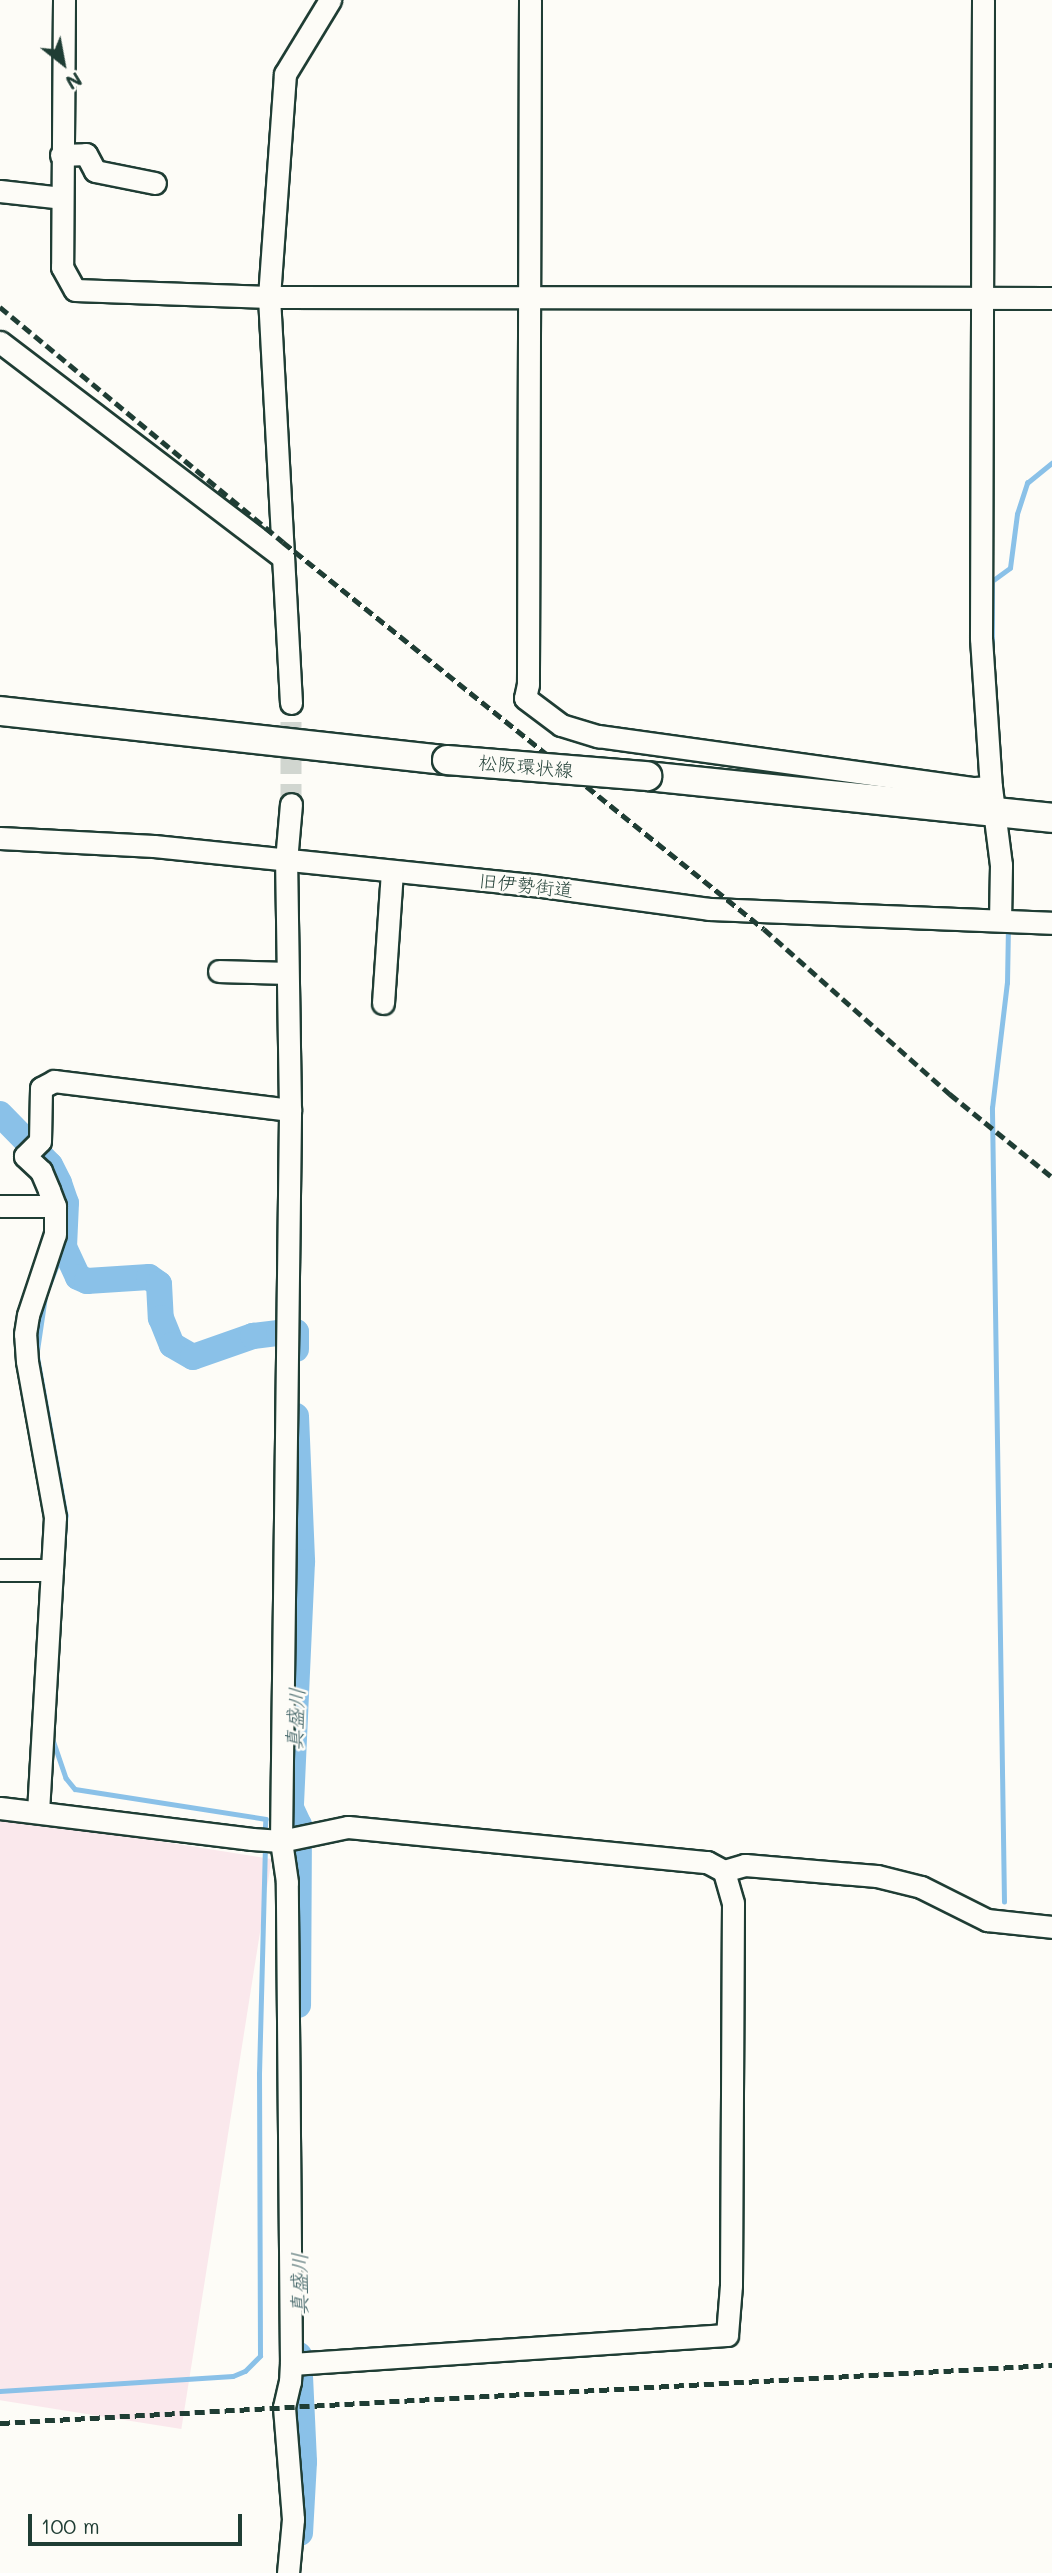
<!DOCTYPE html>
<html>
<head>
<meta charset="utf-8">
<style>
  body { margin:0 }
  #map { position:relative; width:1052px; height:2573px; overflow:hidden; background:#fdfcf7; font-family:Mali,"Klee One",sans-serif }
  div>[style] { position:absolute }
  .built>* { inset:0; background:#fae8ec; transform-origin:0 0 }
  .stream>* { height:4.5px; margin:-2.25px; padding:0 2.25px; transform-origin:2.25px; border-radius:2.25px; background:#8ac1e8 }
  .river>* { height:26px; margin:-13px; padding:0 13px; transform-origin:13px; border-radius:13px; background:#8ac1e8 }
  .minor-tunnel>* { height:21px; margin-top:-10.5px; transform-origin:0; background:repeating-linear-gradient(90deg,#d1d6d0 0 21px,transparent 0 31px) }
  .roads { filter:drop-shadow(2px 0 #1f3d34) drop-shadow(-2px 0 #1f3d34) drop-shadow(0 2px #1f3d34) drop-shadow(0 -2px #1f3d34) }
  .minor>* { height:21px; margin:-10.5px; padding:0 10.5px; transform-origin:10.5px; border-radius:10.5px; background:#fdfcf7 }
  .major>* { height:28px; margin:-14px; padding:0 14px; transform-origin:14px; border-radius:14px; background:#fdfcf7 }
  .rail>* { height:4.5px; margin-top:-2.25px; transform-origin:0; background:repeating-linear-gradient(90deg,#1f3d34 0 10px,transparent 0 15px) }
  .bridges { filter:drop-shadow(2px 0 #1f3d34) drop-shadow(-2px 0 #1f3d34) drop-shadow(0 2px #1f3d34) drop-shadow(0 -2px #1f3d34) }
  .major-bridge>* { height:28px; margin:-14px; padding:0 14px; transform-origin:14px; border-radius:14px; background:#fdfcf7 }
  span { translate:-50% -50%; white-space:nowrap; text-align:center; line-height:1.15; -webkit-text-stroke:5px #fdfcf7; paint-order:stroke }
  .street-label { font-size:19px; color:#1f3d34 }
  .water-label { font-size:21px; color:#3a5e61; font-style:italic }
  .north { position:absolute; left:28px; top:28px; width:70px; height:70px; -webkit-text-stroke:5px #fdfcf7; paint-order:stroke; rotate:149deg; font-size:19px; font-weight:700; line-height:28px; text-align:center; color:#1f3d34 }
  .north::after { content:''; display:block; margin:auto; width:24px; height:32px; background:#1f3d34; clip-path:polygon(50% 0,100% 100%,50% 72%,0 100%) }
  .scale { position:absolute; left:28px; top:2514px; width:214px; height:32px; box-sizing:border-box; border:4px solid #1f3d34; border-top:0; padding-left:9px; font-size:21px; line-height:24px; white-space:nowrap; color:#1f3d34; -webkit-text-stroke:5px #fdfcf7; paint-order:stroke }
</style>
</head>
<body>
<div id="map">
  <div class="built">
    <div style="left:0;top:1816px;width:275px;height:577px;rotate:9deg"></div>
  </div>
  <div class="stream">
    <div style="left:992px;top:657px;width:76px;rotate:-90deg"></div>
    <div style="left:992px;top:581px;width:22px;rotate:-36deg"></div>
    <div style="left:1010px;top:568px;width:54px;rotate:-82.6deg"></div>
    <div style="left:1017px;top:514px;width:33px;rotate:-72deg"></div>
    <div style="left:1027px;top:483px;width:32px;rotate:-39deg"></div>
    <div style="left:49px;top:1285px;width:41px;rotate:-68.5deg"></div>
    <div style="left:46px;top:1293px;width:62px;rotate:98.4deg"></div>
    <div style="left:37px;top:1354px;width:164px;rotate:79.8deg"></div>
    <div style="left:66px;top:1515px;width:32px;rotate:94deg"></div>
    <div style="left:52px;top:1737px;width:43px;rotate:71.1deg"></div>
    <div style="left:66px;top:1778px;width:14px;rotate:51deg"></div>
    <div style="left:75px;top:1789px;width:193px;rotate:8.9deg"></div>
    <div style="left:266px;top:1819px;width:13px;rotate:94deg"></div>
    <div style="left:1004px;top:1902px;width:794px;rotate:-90.87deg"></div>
    <div style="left:992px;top:1108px;width:126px;rotate:-83.2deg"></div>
    <div style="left:1007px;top:983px;width:56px;rotate:-89deg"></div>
    <div style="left:0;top:2391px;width:233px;rotate:-3.7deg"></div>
    <div style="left:233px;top:2376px;width:13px;rotate:-23deg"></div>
    <div style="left:245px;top:2371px;width:21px;rotate:-45deg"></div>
    <div style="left:260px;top:2356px;width:282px;rotate:-90.2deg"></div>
    <div style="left:259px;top:2074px;width:229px;rotate:-88.5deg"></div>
  </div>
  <div class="river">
    <div style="left:0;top:1114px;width:71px;rotate:45.6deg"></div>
    <div style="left:50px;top:1165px;width:20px;rotate:63deg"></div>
    <div style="left:59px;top:1183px;width:21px;rotate:71deg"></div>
    <div style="left:66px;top:1203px;width:44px;rotate:92.6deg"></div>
    <div style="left:64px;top:1247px;width:33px;rotate:65deg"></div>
    <div style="left:78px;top:1277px;width:10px;rotate:24deg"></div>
    <div style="left:87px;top:1281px;width:62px;rotate:-3.7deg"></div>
    <div style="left:149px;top:1277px;width:12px;rotate:35deg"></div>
    <div style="left:159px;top:1284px;width:34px;rotate:87deg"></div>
    <div style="left:161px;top:1318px;width:29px;rotate:68deg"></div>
    <div style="left:172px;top:1345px;width:24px;rotate:30deg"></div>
    <div style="left:193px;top:1357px;width:64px;rotate:-19.3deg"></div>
    <div style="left:253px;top:1336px;width:26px;rotate:-7deg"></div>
    <div style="left:279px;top:1333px;width:17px;rotate:-3deg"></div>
    <div style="left:296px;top:1332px;width:17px;rotate:90deg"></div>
    <div style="left:296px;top:1416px;width:146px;rotate:87.6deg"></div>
    <div style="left:302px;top:1562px;width:246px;rotate:92.6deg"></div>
    <div style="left:291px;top:1808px;width:19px;rotate:65deg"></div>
    <div style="left:299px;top:1825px;width:180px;rotate:90.3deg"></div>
    <div style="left:299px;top:2355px;width:107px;rotate:87.3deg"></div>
    <div style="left:304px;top:2462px;width:71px;rotate:93.2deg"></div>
  </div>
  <div class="minor-tunnel">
    <div style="left:291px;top:804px;width:101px;rotate:-90deg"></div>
  </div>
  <div class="roads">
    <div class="minor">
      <div style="left:64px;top:0;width:267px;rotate:90.4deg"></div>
      <div style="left:62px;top:267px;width:26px;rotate:61deg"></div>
      <div style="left:75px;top:290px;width:194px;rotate:2.1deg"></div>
      <div style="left:269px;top:297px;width:783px;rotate:0.07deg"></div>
      <div style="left:530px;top:0;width:684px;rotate:90.17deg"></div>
      <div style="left:528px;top:684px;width:14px;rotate:102deg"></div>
      <div style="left:525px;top:698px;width:45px;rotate:36.9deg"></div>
      <div style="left:561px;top:725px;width:39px;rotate:17deg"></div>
      <div style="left:598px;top:736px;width:381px;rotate:7.9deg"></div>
      <div style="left:975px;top:788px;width:16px;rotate:-4deg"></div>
      <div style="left:983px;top:0;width:638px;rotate:90.18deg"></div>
      <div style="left:981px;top:638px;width:149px;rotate:86.2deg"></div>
      <div style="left:991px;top:787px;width:79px;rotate:82.7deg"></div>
      <div style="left:1001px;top:865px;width:55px;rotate:91deg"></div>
      <div style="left:61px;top:155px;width:25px;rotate:-2deg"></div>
      <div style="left:86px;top:154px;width:19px;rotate:62deg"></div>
      <div style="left:95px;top:171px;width:61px;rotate:11.3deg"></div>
      <div style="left:0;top:191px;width:62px;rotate:6.4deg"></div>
      <div style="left:0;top:342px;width:355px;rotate:37.3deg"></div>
      <div style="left:291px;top:703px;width:407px;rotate:-93.1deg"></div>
      <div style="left:269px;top:297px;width:224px;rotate:-85.9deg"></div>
      <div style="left:285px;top:74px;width:87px;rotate:-58.7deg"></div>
      <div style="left:0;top:838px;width:154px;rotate:3deg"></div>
      <div style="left:154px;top:846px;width:382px;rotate:5.9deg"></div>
      <div style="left:534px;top:885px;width:177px;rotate:7.8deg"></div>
      <div style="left:709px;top:909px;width:343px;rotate:2.3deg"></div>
      <div style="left:219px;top:971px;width:68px;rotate:1.7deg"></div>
      <div style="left:383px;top:1003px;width:132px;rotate:-86.1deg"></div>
      <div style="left:0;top:1206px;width:55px"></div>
      <div style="left:0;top:1570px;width:52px"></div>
      <div style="left:0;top:1808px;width:254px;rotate:7deg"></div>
      <div style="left:252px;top:1839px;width:29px;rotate:4deg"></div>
      <div style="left:281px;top:1841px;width:68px;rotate:-11.8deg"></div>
      <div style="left:348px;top:1827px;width:361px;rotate:5.6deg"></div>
      <div style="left:707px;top:1862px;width:19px;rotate:28deg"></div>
      <div style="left:724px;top:1871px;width:22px;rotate:-16deg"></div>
      <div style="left:745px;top:1865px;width:132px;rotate:4.8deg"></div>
      <div style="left:877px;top:1876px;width:45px;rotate:14deg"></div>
      <div style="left:921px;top:1887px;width:74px;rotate:26.6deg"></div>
      <div style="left:987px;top:1920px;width:65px;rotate:6.1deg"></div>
      <div style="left:38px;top:1812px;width:295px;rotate:-86.7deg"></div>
      <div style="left:55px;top:1517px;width:158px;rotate:-100.2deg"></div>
      <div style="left:27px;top:1361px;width:27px;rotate:-94deg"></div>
      <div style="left:25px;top:1334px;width:19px;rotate:-81deg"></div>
      <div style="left:28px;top:1315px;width:85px;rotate:-71.6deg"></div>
      <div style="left:55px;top:1234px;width:28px;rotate:-90deg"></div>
      <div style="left:55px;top:1206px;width:17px;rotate:-111deg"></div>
      <div style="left:49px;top:1190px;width:21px;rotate:-113deg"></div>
      <div style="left:41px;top:1171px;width:22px;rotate:-137deg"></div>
      <div style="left:25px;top:1156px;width:21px;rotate:-45deg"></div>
      <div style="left:40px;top:1141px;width:53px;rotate:-88.9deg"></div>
      <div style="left:41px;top:1088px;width:15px;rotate:-28deg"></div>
      <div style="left:54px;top:1081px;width:238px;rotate:7deg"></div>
      <div style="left:291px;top:2364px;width:437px;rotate:-3.8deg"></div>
      <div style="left:727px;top:2335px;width:50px;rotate:-85.4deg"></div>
      <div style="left:731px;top:2285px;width:382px;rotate:-89.7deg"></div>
      <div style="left:733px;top:1903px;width:33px;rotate:-106deg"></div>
      <div style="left:288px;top:2573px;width:54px;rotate:-84.7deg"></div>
      <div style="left:293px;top:2519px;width:112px;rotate:-94.6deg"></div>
      <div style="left:284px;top:2407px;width:26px;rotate:-77deg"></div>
      <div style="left:290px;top:2382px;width:18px;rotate:-87deg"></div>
      <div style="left:291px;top:2364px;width:482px;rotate:-90.5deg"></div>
      <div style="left:287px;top:1882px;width:41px;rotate:-98.3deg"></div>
      <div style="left:281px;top:1841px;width:731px;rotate:-89.29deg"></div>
      <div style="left:290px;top:1110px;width:249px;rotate:-90.9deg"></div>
      <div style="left:286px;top:861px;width:57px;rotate:-85deg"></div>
    </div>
    <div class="major">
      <div style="left:0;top:711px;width:450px;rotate:6.3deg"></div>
      <div style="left:647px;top:776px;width:407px;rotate:5.9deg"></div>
    </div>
  </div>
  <div class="rail">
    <div style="left:0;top:307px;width:368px;rotate:39.7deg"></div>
    <div style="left:283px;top:542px;width:617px;rotate:38.82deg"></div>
    <div style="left:764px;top:929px;width:249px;rotate:41.6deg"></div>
    <div style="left:950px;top:1094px;width:132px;rotate:39.1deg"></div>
    <div style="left:0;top:2423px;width:1054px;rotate:-3.16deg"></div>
  </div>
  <div class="bridges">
    <div class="major-bridge">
      <div style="left:447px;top:760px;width:201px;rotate:4.6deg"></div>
    </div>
  </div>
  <div class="street-label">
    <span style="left:526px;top:766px;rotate:5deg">松阪環状線</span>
    <span style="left:526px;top:885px;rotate:6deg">旧伊勢街道</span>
  </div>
  <div class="water-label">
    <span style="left:295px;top:1719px;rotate:-87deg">真盛川</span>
    <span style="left:299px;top:2284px;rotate:-90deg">真盛川</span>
  </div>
  <div class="north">N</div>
  <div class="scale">100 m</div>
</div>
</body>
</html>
